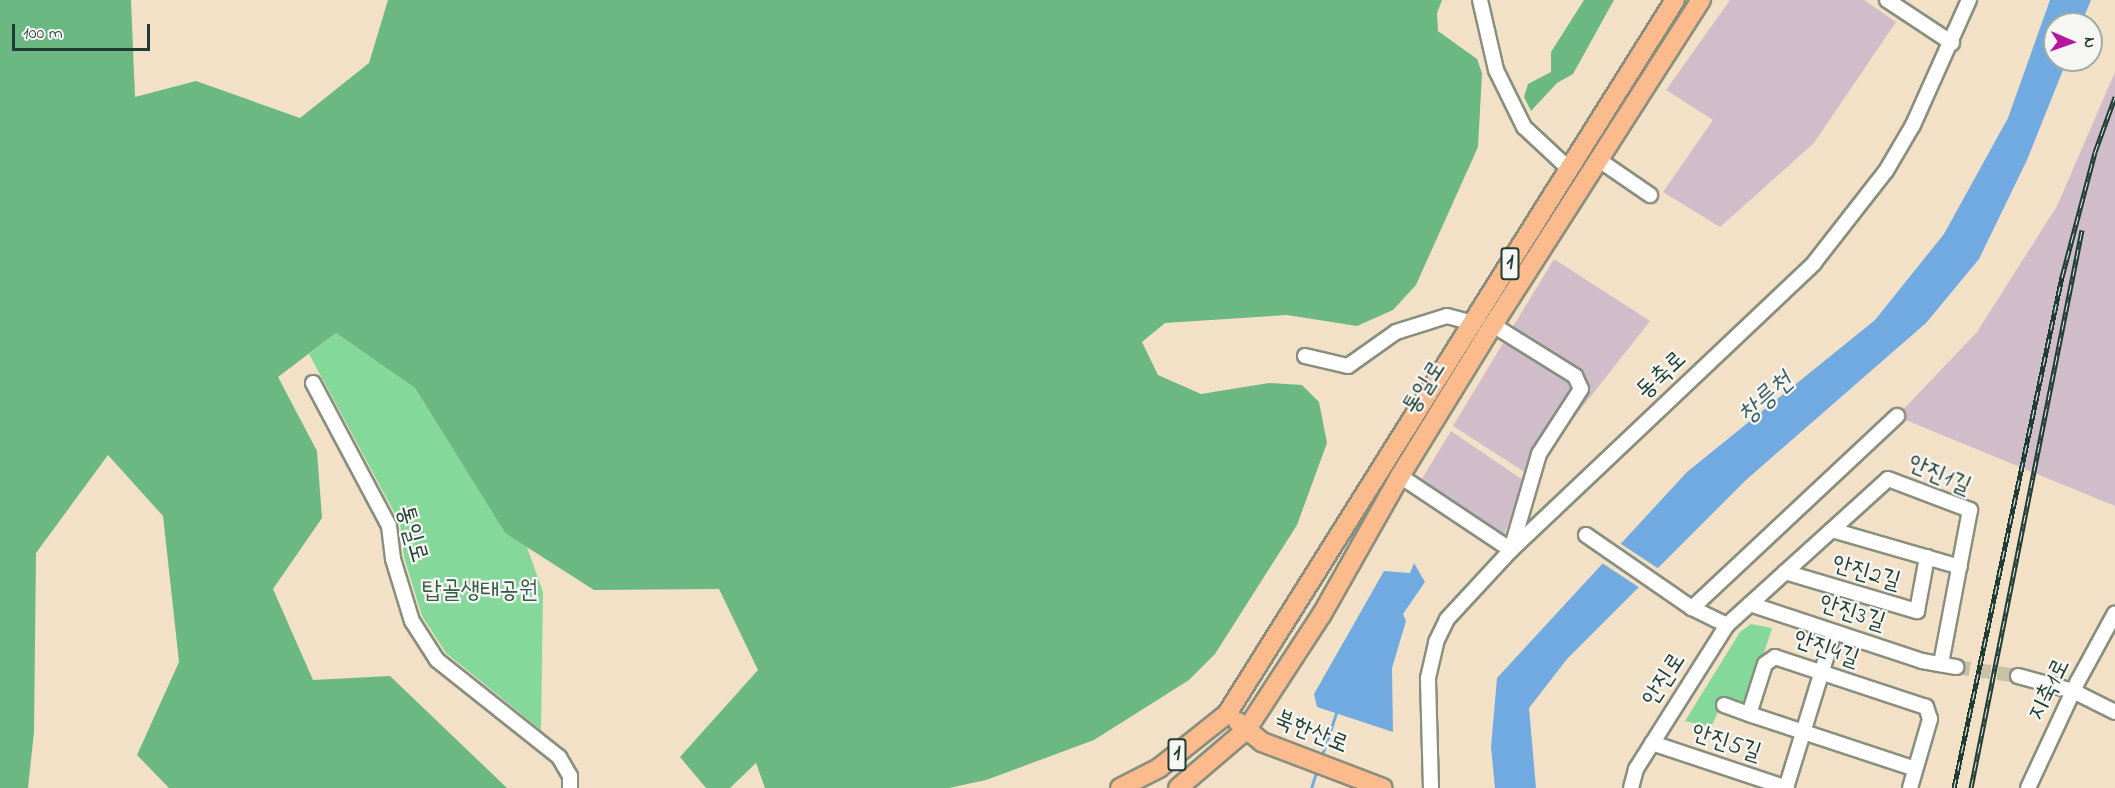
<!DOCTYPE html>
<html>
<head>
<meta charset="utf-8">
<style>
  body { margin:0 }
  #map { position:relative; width:2115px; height:788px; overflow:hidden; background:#f3e1c7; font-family:"Indie Flower","Poor Story",sans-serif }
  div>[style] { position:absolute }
  .industrial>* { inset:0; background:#d1bdc9 }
  .green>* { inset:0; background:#84d89a }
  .forest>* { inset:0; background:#6bb882 }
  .water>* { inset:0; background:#70aae0 }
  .pier>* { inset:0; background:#f3e1c7 }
  .stream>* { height:3px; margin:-1.5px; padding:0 1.5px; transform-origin:1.5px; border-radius:1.5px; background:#70aae0 }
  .minor-tunnel>* { height:14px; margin-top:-7px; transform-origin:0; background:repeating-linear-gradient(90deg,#c9c0aa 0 14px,transparent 0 21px) }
  .roads { filter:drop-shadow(2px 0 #898f7e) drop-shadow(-2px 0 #898f7e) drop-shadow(0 2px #898f7e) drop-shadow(0 -2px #898f7e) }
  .minor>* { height:14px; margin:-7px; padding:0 7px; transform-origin:7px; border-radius:7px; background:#fff }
  .major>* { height:18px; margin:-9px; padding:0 9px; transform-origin:9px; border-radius:9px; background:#fbbb8d }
  .rail>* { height:5px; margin-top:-2.5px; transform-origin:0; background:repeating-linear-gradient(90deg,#f6f6f2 0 9px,#1f3d34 0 18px); box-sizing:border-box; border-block:2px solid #1f3d34 }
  span { translate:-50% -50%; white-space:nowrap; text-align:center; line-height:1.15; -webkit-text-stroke:4.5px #f6f6f2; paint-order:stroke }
  .shield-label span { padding:2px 4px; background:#f6f6f2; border:2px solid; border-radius:4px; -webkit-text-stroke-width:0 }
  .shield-label { font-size:22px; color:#1f3d34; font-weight:700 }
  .street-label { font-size:24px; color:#1f3d34 }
  .park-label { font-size:24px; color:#335c48 }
  .water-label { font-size:26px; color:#375e68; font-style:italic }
  .north { position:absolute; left:2043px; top:12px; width:60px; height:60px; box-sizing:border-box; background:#f6f6f2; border:2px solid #a0aca6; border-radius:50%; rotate:92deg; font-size:16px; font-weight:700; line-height:24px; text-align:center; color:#1f3d34 }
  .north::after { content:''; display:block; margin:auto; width:21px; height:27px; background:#b5179e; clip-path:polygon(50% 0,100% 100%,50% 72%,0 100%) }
  .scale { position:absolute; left:12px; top:24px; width:138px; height:27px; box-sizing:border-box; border:3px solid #1f3d34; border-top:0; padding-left:8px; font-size:18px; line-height:21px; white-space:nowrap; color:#1f3d34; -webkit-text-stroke:4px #f6f6f2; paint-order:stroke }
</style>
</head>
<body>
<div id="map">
  <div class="industrial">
    <div style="clip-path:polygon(1730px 0,1864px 0,1896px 22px,1814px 143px,1720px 227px,1663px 192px,1713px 120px,1666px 90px)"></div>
    <div style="clip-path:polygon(2115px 72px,2115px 506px,1903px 419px,1899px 414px,1977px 332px,2057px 206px)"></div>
    <div style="clip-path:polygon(1554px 259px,1650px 321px,1529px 475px,1453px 426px)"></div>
    <div style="clip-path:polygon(1451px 431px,1523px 480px,1503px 539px,1420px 482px)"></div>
  </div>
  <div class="green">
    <div style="clip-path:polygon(336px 333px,415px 388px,505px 533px,527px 547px,543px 592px,541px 730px,446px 653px,422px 616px,404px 557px,400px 523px,309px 354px)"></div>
    <div style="clip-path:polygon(1751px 624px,1772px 628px,1746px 708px,1723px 701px,1711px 727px,1685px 721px,1740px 632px)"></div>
  </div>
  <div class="forest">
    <div style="clip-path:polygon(0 0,131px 0,135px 97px,196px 81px,300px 118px,369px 63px,388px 0,1442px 0,1437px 13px,1438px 31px,1477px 59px,1482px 73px,1478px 147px,1416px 285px,1393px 310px,1357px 326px,1287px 315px,1165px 323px,1142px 342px,1158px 375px,1201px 394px,1269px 383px,1302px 385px,1319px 402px,1327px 443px,1297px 525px,1215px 654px,1189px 680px,1094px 740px,986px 780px,949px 788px,765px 788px,756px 763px,730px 788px,706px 788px,680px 757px,758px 670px,719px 589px,594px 590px,505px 533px,415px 388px,336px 333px,278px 377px,317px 451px,322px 518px,273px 589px,313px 680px,390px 676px,507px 788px,169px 788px,137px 755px,179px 662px,163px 516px,108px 455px,36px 553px,34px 732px,28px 788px,0 788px)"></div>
    <div style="clip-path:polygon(1584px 0,1614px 0,1573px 74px,1557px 83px,1531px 111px,1524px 97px,1528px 84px,1551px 72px,1551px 52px)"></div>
  </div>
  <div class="water">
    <div style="clip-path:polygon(2050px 0,2091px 0,2081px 24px,2055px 24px,2055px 60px,2067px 60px,2027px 160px,1979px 259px,1926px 323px,1746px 480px,1567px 659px,1529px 708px,1536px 788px,1495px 788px,1491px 747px,1497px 678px,1687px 472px,1875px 320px,1944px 234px,2008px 118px)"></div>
    <div style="clip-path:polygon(1414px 563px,1425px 582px,1403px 614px,1406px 621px,1392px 668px,1393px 732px,1317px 707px,1314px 694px,1384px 571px,1410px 573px)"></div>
  </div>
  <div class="pier">
    <div style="clip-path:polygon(1618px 542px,1659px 569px,1640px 588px,1599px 561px)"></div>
  </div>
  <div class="stream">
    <div style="left:1321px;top:758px;width:47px;rotate:-71.6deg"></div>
    <div style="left:1311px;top:788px;width:19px;rotate:-72deg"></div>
  </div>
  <div class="minor-tunnel">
    <div style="left:1956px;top:667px;width:63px;rotate:8.3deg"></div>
  </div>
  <div class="roads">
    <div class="minor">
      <div style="left:1480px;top:0;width:72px;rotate:77.1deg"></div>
      <div style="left:1496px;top:70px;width:64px;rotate:63.8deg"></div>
      <div style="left:1524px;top:127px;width:60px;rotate:43deg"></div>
      <div style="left:1887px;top:0;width:78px;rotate:33.5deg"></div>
      <div style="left:1599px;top:160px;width:62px;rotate:34.5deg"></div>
      <div style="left:1493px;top:325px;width:97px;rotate:31.9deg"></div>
      <div style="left:1575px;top:376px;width:14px;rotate:65deg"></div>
      <div style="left:1581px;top:389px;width:77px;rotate:122.9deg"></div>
      <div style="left:1539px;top:454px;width:100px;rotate:106.3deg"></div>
      <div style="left:1305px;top:356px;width:44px;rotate:13.1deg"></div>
      <div style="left:1348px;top:366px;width:59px;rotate:-35.3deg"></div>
      <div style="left:1396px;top:332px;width:53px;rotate:-17.4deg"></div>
      <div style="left:1447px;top:316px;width:28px;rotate:15deg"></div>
      <div style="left:313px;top:383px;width:162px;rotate:62deg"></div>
      <div style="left:389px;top:526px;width:33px;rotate:83deg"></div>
      <div style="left:393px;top:559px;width:65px;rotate:73deg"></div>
      <div style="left:412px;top:621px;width:46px;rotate:57.3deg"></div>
      <div style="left:437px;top:660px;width:156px;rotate:38.5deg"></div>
      <div style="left:559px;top:757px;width:22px;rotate:60deg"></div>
      <div style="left:570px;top:776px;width:12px;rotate:90deg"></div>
      <div style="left:1400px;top:476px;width:133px;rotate:33.7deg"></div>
      <div style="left:1832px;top:530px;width:133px;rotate:16.1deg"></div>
      <div style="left:1586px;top:535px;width:129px;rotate:34.6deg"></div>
      <div style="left:1692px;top:608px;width:39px;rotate:26deg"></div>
      <div style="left:1785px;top:572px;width:138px;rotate:16.5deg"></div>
      <div style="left:1917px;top:611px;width:55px;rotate:-79.5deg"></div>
      <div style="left:1750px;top:604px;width:181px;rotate:18.3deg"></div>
      <div style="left:1922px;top:661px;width:35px;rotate:10deg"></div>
      <div style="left:1692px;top:608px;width:281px;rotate:-43.1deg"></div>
      <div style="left:2018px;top:676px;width:57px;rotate:15.3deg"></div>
      <div style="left:2073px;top:691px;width:47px;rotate:26.6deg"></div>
      <div style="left:1724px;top:705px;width:27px;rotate:20deg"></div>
      <div style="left:1652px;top:743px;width:142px;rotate:18.4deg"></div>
      <div style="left:1431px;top:788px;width:110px;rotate:-91.6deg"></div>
      <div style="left:1428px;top:678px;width:37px;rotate:-77deg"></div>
      <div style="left:1436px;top:642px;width:25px;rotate:-64deg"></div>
      <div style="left:1447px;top:619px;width:94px;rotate:-47.2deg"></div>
      <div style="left:1511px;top:550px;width:417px;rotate:-43.4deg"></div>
      <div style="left:1814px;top:263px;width:117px;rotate:-52deg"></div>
      <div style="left:1886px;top:171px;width:53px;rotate:-59.6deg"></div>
      <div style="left:1913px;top:125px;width:137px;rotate:-65.9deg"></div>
      <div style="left:1631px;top:788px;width:20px;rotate:-75deg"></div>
      <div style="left:1636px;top:769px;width:170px;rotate:-57.7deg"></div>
      <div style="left:1727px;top:625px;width:217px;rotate:-42.2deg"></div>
      <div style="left:1888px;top:479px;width:88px;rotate:20.7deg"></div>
      <div style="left:1970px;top:510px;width:157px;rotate:100.7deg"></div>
      <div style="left:1786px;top:788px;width:163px;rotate:-72.9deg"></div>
      <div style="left:1910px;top:788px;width:72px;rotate:-73.8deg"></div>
      <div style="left:1930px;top:719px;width:13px;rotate:-108deg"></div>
      <div style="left:1926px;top:707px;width:159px;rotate:-161.7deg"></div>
      <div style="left:1775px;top:657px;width:12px;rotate:145deg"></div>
      <div style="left:1765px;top:664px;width:52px;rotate:107.7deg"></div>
      <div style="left:1749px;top:714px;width:175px;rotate:18.3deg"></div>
      <div style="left:2028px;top:788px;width:118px;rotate:-65deg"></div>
      <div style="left:2078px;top:681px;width:77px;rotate:-61.4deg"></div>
    </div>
    <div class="major">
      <div style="left:1238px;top:722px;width:31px;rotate:40deg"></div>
      <div style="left:1262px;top:742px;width:129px;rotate:20.8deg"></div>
      <div style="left:1120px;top:788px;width:44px;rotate:-27.1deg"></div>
      <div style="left:1159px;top:768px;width:87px;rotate:-38.5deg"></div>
      <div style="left:1227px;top:714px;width:843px;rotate:-57.89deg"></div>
      <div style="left:1178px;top:788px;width:91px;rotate:-40.5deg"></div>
      <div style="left:1247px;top:729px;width:137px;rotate:-56.9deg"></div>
      <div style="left:1322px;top:614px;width:159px;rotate:-60.5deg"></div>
      <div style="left:1400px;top:476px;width:177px;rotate:-58.4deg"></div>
      <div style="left:1493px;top:325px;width:386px;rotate:-57.4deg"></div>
    </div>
  </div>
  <div class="rail">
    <div style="left:1954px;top:788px;width:522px;rotate:-78.07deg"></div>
    <div style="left:2062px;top:277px;width:129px;rotate:-75.2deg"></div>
    <div style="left:2095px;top:152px;width:59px;rotate:-70deg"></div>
    <div style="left:1971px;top:788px;width:569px;rotate:-78.75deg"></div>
  </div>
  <div class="shield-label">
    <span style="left:1510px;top:264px">1</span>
    <span style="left:1177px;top:755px">1</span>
  </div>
  <div class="street-label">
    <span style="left:1662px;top:376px;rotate:-43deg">동축로</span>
    <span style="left:1425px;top:388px;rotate:-58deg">통일로</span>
    <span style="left:1939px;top:476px;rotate:23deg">안진1길</span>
    <span style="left:411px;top:534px;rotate:74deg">통일로</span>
    <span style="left:1866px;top:574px;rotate:16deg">안진2길</span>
    <span style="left:1852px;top:614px;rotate:18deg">안진3길</span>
    <span style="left:1826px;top:650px;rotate:19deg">안진4길</span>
    <span style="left:1665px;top:680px;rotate:-57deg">안진로</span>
    <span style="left:2050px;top:690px;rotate:-64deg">지축1로</span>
    <span style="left:1311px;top:733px;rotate:22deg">북한산로</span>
    <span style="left:1726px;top:744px;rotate:18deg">안진5길</span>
  </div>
  <div class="park-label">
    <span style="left:480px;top:592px">탑골생태공원</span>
  </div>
  <div class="water-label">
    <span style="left:1767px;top:400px;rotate:-42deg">창릉천</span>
  </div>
  <div class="north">N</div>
  <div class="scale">100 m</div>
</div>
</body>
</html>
